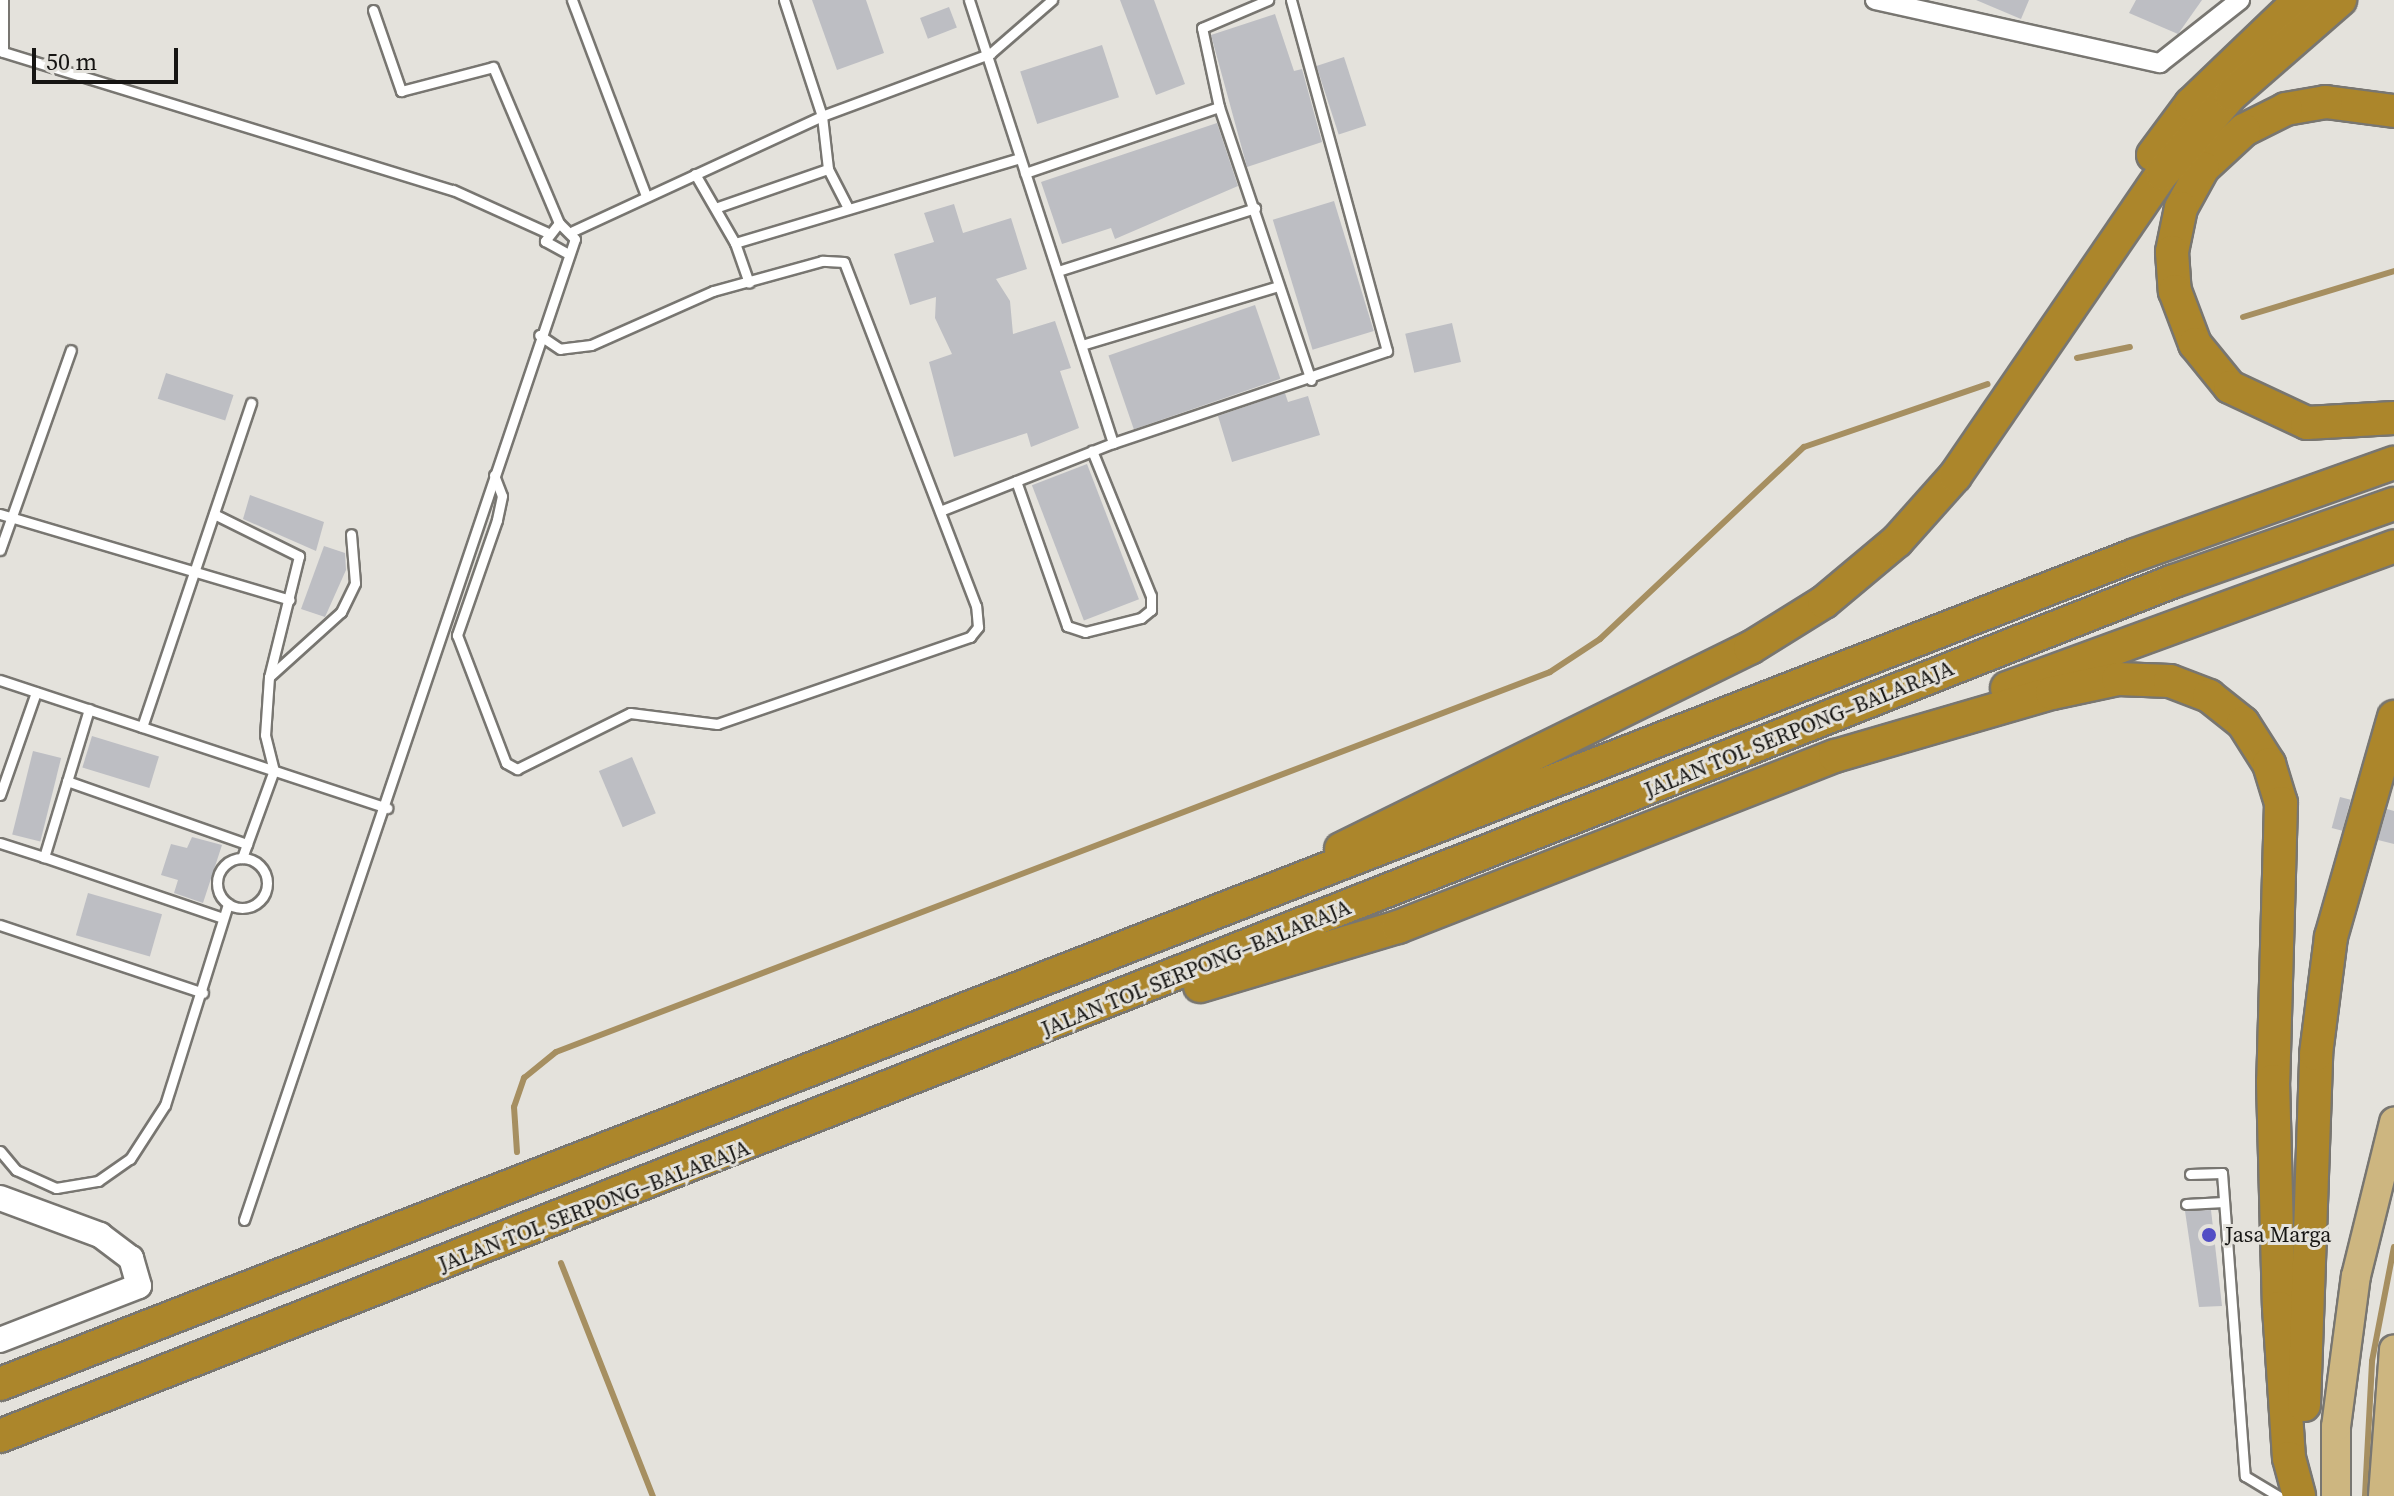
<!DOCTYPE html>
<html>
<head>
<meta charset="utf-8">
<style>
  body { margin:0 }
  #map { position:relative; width:2394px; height:1496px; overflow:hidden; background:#e4e2dc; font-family:"Source Serif 4",serif }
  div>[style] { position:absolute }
  .stream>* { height:6px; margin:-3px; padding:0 3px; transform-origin:3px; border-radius:3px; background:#a68f61 }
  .building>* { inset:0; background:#bdbec3; transform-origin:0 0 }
  .roads { filter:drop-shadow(2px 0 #787671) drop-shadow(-2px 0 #787671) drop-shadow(0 2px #787671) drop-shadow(0 -2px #787671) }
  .lane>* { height:9px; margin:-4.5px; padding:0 4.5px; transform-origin:4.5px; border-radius:4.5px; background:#fff }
  .lane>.ring { margin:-4.5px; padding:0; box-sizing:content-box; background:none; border:9px solid #fff; border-radius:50% }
  .street>* { height:18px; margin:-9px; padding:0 9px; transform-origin:9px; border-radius:9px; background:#fff }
  .secondary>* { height:24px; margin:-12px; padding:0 12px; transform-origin:12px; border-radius:12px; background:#fff }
  .primary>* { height:28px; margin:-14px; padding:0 14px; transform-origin:14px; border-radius:14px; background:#cdb680 }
  .highway>* { height:32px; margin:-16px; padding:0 16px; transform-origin:16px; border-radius:16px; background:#ac862b }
  .dots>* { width:22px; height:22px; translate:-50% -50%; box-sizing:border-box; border:4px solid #e4e2dc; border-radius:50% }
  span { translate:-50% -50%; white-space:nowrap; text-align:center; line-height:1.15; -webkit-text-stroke:6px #e4e2dc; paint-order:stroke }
  .street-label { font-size:22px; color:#161513 }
  .poi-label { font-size:22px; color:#161513 }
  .left { translate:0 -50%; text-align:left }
  .scale { position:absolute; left:32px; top:48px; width:146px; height:36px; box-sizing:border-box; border:4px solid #161513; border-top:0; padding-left:10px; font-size:24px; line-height:28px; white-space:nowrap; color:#161513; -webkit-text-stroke:6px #e4e2dc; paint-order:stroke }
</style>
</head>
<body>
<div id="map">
  <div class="stream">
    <div style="left:2243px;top:317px;width:158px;rotate:-16.9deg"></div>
    <div style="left:2077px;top:358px;width:54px;rotate:-11.7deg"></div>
    <div style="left:517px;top:1152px;width:45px;rotate:-93.8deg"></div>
    <div style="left:514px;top:1107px;width:31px;rotate:-71deg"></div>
    <div style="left:524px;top:1078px;width:41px;rotate:-39.1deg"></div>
    <div style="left:556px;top:1052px;width:1064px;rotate:-20.92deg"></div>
    <div style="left:1550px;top:672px;width:60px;rotate:-33.4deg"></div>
    <div style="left:1600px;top:639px;width:280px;rotate:-43.3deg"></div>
    <div style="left:1804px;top:447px;width:194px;rotate:-18.9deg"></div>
    <div style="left:561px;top:1263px;width:251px;rotate:68.5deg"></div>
    <div style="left:2365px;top:1496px;width:135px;rotate:-87deg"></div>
    <div style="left:2372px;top:1361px;width:116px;rotate:-79.1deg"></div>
  </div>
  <div class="building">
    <div style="clip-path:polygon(812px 0,866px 0,884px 53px,837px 70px)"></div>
    <div style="clip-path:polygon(1120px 0,1154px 0,1185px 84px,1156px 95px)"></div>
    <div style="clip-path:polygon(1976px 0,2029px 0,2021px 19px)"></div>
    <div style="clip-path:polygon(2136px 0,2202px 0,2178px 34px,2129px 13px)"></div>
    <div style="left:949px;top:7px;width:22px;height:31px;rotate:69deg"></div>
    <div style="clip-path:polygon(1275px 14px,1294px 71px,1302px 69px,1322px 142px,1247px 167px,1211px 35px)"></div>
    <div style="left:1102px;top:45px;width:55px;height:86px;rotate:72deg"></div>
    <div style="left:1344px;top:57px;width:72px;height:29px;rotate:72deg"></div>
    <div style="clip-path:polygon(1217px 123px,1238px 186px,1115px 239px,1111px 228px,1062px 244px,1041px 182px)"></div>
    <div style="left:1334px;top:201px;width:136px;height:64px;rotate:73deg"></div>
    <div style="clip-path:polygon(954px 204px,963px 233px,1011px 218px,1027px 269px,996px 279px,1010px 301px,1013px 334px,1055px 321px,1071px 368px,1060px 371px,1079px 428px,1031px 447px,1027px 433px,954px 457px,929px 362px,952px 354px,935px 318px,936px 297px,910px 305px,894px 254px,934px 242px,924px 213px)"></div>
    <div style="left:1255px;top:305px;width:78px;height:155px;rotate:71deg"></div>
    <div style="left:1452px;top:323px;width:40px;height:48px;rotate:77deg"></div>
    <div style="left:166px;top:373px;width:71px;height:27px;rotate:18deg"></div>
    <div style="clip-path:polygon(1285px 393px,1288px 402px,1308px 396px,1320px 435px,1232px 462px,1218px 416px)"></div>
    <div style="left:1087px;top:464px;width:145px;height:59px;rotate:69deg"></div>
    <div style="clip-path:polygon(250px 495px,324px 522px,316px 551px,243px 519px)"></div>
    <div style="clip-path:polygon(324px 546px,345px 553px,346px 570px,325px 617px,301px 609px)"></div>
    <div style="left:92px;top:736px;width:70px;height:33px;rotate:17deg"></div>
    <div style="left:33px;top:751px;width:29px;height:86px;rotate:14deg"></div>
    <div style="left:632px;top:757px;width:61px;height:36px;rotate:67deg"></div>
    <div style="left:2340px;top:797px;width:11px;height:32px;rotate:15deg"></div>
    <div style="clip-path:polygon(2387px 809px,2394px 811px,2394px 844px,2378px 840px)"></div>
    <div style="clip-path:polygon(192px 837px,222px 845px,203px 903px,174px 893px,178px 880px,161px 875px,171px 844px,187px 848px)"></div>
    <div style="left:88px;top:893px;width:77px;height:44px;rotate:16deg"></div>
    <div style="clip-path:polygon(2211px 1210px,2222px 1306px,2199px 1307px,2185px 1211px)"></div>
  </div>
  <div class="roads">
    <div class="lane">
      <div style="left:3px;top:0;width:52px;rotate:90deg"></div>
      <div style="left:572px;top:0;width:210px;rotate:69.3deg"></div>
      <div style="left:784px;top:0;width:122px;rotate:71.9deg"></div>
      <div style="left:822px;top:116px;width:53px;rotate:83.5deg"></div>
      <div style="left:828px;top:169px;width:42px;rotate:62.8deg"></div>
      <div style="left:969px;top:0;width:466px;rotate:72deg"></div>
      <div style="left:1113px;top:443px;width:289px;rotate:-18.6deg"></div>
      <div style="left:1387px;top:351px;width:364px;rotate:-105.3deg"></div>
      <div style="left:373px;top:10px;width:86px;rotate:70.9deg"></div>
      <div style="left:401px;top:91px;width:95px;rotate:-14.6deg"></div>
      <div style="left:493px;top:67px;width:169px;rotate:67.1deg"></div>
      <div style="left:0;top:51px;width:474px;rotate:17.1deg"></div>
      <div style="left:453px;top:190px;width:102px;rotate:24.3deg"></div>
      <div style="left:1219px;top:107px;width:288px;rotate:71.4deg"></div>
      <div style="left:1025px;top:173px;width:205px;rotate:-18.8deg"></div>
      <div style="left:1219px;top:107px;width:81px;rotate:-102.1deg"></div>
      <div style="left:1202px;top:28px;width:72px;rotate:-23deg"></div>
      <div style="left:695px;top:174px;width:80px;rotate:59.9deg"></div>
      <div style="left:735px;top:243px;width:297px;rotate:-16.6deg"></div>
      <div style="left:718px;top:207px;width:116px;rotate:-19.1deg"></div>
      <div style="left:573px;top:231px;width:274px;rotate:-24.8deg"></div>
      <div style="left:822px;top:116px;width:180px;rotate:-20.4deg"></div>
      <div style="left:991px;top:53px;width:81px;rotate:-41deg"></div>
      <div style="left:735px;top:243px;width:42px;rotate:70.7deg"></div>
      <div style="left:1058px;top:271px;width:207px;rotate:-17.7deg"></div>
      <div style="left:1085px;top:344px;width:202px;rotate:-16.7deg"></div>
      <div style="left:494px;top:475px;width:22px;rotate:69deg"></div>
      <div style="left:502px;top:496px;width:25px;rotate:102deg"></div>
      <div style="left:497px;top:520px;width:122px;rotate:109.2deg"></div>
      <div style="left:457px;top:635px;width:137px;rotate:69.1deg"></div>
      <div style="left:506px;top:763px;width:13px;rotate:29deg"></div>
      <div style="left:517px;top:769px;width:126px;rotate:-26.4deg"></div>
      <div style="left:630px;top:713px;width:88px;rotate:7.2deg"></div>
      <div style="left:717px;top:724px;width:268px;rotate:-19deg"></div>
      <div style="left:970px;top:637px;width:13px;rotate:-51deg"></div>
      <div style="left:978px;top:627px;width:21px;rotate:-95deg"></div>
      <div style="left:976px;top:606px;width:368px;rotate:-111deg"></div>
      <div style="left:844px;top:262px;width:22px;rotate:-177deg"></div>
      <div style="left:822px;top:261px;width:113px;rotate:164.6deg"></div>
      <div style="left:713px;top:291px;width:133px;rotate:156.1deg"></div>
      <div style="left:591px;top:345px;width:31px;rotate:173deg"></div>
      <div style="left:560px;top:349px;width:25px;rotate:-146deg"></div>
      <div style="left:1016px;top:481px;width:154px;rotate:70.6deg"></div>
      <div style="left:1067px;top:626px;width:19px;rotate:18deg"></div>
      <div style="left:1085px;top:632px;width:58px;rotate:-14deg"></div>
      <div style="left:1141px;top:618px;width:13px;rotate:-39deg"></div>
      <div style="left:1151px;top:610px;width:14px;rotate:-90deg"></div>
      <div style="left:1151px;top:596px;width:157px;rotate:-112.1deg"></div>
      <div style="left:940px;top:511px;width:186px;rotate:-21.5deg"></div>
      <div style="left:0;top:514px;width:302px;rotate:16.5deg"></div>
      <div style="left:214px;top:514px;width:95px;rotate:26.3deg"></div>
      <div style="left:299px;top:556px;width:125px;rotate:103.9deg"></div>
      <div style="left:269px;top:677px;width:58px;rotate:93.9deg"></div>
      <div style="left:265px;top:735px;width:36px;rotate:76deg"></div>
      <div style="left:274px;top:770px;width:94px;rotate:110deg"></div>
      <div style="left:0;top:550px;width:212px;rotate:-70.5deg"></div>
      <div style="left:269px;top:677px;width:97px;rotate:-42.1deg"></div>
      <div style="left:341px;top:612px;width:32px;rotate:-64deg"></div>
      <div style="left:355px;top:583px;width:49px;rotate:-94.7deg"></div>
      <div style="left:0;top:680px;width:408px;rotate:18.3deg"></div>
      <div style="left:89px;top:709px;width:155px;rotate:106.9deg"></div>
      <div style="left:44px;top:857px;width:189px;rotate:18.8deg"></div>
      <div style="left:142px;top:727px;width:342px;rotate:-71.4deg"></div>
      <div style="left:67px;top:781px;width:191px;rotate:19.3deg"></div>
      <div style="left:0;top:795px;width:109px;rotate:-70.7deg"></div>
      <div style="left:0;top:843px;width:46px;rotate:17.7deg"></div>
      <div class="ring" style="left:217px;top:858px;width:41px;height:41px"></div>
      <div style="left:0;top:925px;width:214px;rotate:18.5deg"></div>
      <div style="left:0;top:1151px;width:25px;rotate:50deg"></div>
      <div style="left:16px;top:1170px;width:44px;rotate:24.2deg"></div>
      <div style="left:56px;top:1188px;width:43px;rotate:-9.5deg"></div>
      <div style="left:98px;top:1181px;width:39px;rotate:-35deg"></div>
      <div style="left:130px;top:1159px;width:64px;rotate:-57.1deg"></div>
      <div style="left:165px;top:1105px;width:211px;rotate:-72.6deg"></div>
      <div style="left:2190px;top:1174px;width:32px;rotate:-2deg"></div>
      <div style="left:2222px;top:1173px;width:304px;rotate:85.7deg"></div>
      <div style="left:2245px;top:1476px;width:39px;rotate:31deg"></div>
      <div style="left:2186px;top:1204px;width:38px;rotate:-3deg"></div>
      <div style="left:244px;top:1220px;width:1035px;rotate:-71.36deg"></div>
      <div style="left:575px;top:239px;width:23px;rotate:-135deg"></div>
      <div style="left:559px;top:223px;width:23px;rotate:128deg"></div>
      <div style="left:545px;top:241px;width:23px;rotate:29deg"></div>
    </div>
    <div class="street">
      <div style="left:1875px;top:0;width:292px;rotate:12.5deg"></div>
      <div style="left:2160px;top:63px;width:102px;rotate:-38.2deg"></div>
    </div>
    <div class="secondary">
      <div style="left:0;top:1198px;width:107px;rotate:20.3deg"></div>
      <div style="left:100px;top:1235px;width:39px;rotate:37deg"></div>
      <div style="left:131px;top:1258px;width:29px;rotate:74deg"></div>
      <div style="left:139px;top:1286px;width:149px;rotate:158.8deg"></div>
    </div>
    <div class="primary">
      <div style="left:2336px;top:1496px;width:69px;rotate:-90deg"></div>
      <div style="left:2336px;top:1427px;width:152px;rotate:-82.5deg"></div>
      <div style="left:2356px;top:1276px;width:159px;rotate:-76.1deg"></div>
      <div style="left:2383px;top:1496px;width:147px;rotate:-85.7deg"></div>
    </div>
    <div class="highway">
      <div style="left:2394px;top:111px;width:69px;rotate:-172.5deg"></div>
      <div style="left:2326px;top:102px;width:41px;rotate:170.1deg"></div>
      <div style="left:2286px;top:109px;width:47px;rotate:153.4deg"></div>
      <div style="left:2244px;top:130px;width:56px;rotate:137.2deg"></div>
      <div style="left:2203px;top:168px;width:46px;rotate:118.8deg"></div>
      <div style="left:2181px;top:208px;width:45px;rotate:101.6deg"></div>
      <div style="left:2172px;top:252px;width:39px;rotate:86deg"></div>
      <div style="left:2175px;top:291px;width:57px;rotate:69.3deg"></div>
      <div style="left:2195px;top:344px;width:55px;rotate:50.9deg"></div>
      <div style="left:2230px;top:387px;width:85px;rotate:25.1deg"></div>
      <div style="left:2307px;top:423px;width:87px;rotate:-3.3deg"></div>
      <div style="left:2153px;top:155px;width:64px;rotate:-53.3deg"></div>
      <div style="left:2191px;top:104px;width:151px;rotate:-43.7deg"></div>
      <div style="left:2007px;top:688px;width:412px;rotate:-20.1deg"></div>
      <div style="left:1341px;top:849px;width:456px;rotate:-26.2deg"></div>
      <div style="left:1750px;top:648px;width:87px;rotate:-31.9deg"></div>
      <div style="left:1824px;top:602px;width:95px;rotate:-39.9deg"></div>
      <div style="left:1897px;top:541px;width:87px;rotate:-48.3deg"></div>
      <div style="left:1955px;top:476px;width:366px;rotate:-55.6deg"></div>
      <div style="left:2162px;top:174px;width:105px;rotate:-48.9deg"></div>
      <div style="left:2231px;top:95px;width:145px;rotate:-41.1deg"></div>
      <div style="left:1200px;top:986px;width:207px;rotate:-16.6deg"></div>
      <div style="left:1398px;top:927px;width:469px;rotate:-21.4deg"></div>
      <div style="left:1835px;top:756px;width:226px;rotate:-16.2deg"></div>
      <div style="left:2052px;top:693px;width:67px;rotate:-12deg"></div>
      <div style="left:2118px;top:679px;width:52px;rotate:2.2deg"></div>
      <div style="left:2170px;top:681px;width:42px;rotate:21deg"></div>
      <div style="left:2209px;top:696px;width:43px;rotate:38.5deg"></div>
      <div style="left:2243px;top:723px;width:49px;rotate:57.6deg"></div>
      <div style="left:2269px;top:764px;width:41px;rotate:72.9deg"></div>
      <div style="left:2281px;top:803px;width:278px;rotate:91.6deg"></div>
      <div style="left:2273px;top:1081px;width:227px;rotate:88.5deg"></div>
      <div style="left:2279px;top:1308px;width:150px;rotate:86.2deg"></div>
      <div style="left:2289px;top:1458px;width:39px;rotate:75deg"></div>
      <div style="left:0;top:1384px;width:2290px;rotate:-21.22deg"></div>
      <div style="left:2135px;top:555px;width:275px;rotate:-19.6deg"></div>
      <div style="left:2304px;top:1405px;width:351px;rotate:-88deg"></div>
      <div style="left:2316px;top:1054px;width:118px;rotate:-82.7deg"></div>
      <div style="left:2331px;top:937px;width:229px;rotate:-74deg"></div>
      <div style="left:0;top:1436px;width:2336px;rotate:-21.47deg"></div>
      <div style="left:2174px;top:581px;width:233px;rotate:-19.3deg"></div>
    </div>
  </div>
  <div class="dots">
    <div style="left:2209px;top:1235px;background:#524ec5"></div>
  </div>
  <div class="street-label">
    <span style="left:1799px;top:729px;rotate:-22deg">JALAN TOL SERPONG–BALARAJA</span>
    <span style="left:1196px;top:968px;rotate:-22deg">JALAN TOL SERPONG–BALARAJA</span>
    <span style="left:594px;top:1206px;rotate:-21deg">JALAN TOL SERPONG–BALARAJA</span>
  </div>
  <div class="poi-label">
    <span class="left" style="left:2225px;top:1235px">Jasa Marga</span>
  </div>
  <div class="scale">50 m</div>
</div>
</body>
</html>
